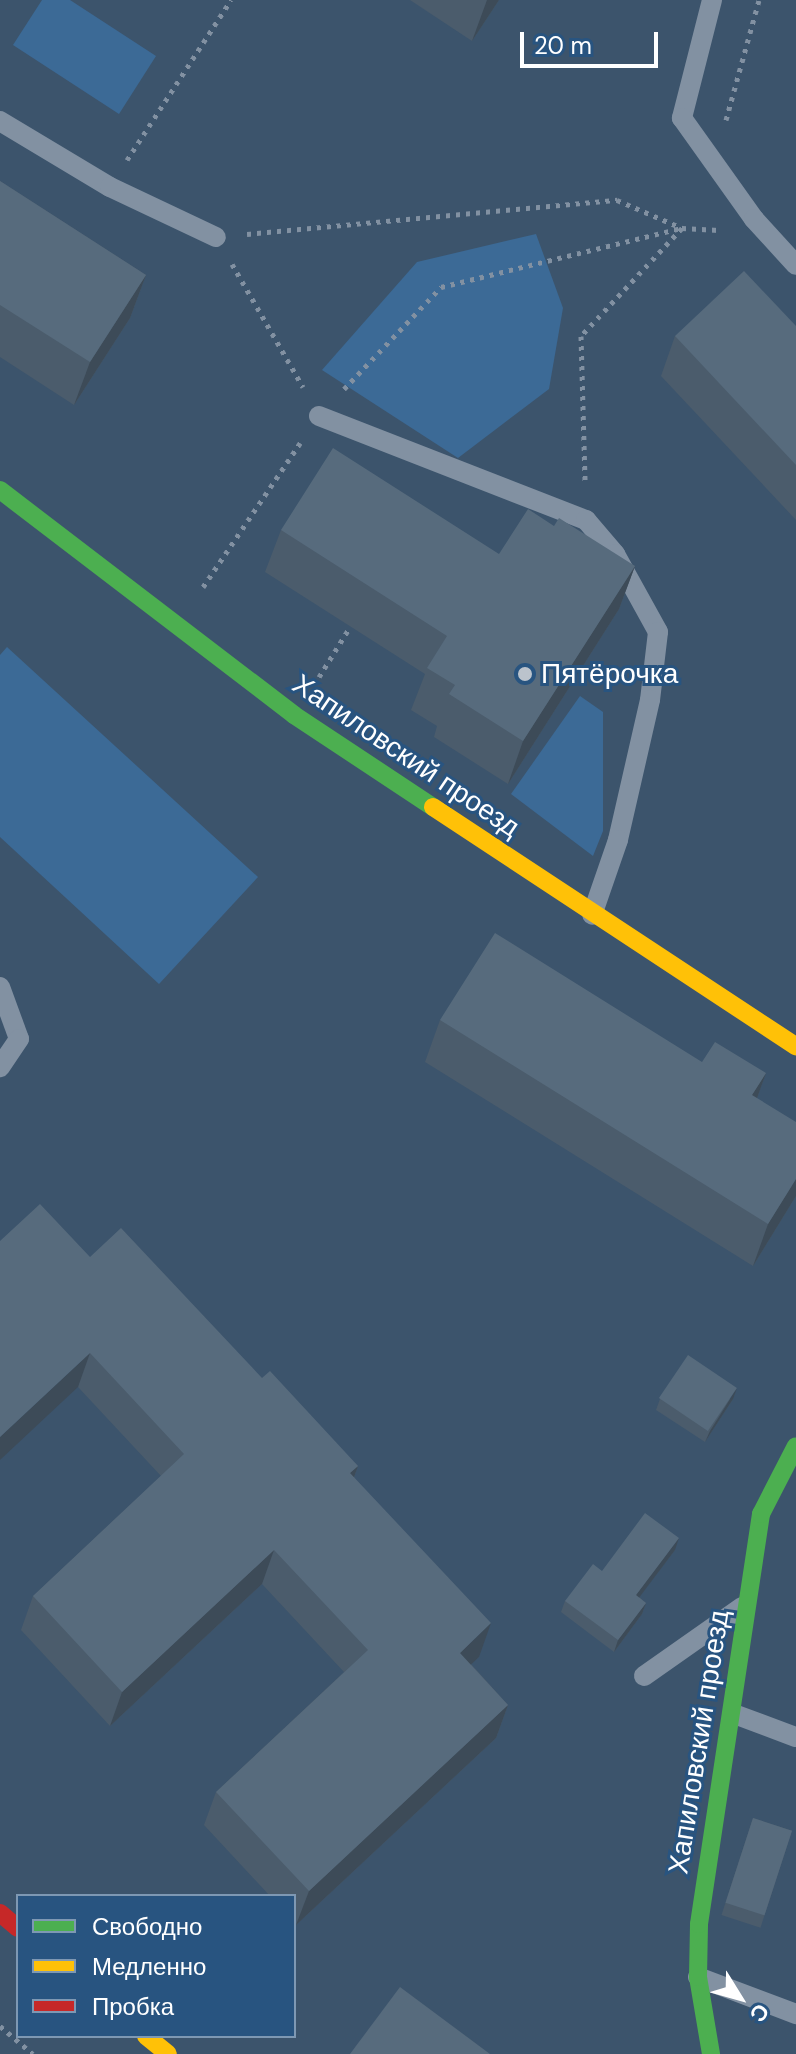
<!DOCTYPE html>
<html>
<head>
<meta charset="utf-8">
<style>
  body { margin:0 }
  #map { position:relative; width:796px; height:2054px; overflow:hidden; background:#3c546c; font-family:"DM Sans",sans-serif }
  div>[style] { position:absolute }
  .green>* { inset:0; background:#3c6a96 }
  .path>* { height:5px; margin-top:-2.5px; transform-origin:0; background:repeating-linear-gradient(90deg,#8291a2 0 4px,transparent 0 10px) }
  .lane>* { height:20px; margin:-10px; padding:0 10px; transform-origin:10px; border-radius:10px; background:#8291a2 }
  .fast>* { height:18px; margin:-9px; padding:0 9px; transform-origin:9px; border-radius:9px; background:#4caf50 }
  .slow>* { height:18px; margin:-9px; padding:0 9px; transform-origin:9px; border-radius:9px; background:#ffc107 }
  .jam>* { height:18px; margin:-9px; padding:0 9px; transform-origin:9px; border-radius:9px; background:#c62828 }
  .wall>* { inset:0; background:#4b5c6c; transform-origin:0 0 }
  .shaded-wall>* { inset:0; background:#3d4b58 }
  .building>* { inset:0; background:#576b7d; transform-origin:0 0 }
  .dots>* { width:22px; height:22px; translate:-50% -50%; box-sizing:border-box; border:4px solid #285480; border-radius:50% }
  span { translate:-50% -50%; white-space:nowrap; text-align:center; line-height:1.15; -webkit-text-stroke:6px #285480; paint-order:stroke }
  .poi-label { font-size:28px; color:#fff }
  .left { translate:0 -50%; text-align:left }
  .street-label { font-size:28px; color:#fff }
  .legend { position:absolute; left:16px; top:1894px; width:280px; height:144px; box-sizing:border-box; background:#285480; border:2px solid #7e98b3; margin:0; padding:10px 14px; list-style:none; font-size:24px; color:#fff }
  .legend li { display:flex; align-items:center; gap:16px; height:40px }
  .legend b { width:40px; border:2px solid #7e98b3 }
  .north { position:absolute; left:700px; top:1958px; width:80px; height:80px; -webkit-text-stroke:6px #285480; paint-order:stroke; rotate:127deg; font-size:22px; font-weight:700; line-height:32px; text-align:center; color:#fff }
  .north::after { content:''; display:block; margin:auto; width:28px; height:36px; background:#fff; clip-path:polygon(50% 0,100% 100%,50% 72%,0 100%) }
  .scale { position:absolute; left:520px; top:32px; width:138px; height:36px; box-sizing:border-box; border:4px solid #fff; border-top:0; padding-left:10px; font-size:24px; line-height:28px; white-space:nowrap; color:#fff; -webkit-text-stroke:6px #285480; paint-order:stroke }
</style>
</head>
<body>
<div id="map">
  <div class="green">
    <div style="clip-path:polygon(42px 0,70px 0,156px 56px,119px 114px,13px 45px)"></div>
    <div style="clip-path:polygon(536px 234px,563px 308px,549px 389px,458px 458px,322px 370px,417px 262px)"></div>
    <div style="clip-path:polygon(7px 647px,258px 877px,159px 984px,0 837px,0 655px)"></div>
    <div style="clip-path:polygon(580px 696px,603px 712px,603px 831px,593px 856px,511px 794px)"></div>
  </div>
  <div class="path">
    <div style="left:726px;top:120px;width:124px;rotate:-74.6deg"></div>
    <div style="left:127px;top:160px;width:191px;rotate:-57deg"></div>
    <div style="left:247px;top:234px;width:372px;rotate:-5.3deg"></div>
    <div style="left:617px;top:200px;width:71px;rotate:23.3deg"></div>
    <div style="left:682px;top:228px;width:148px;rotate:133.1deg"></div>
    <div style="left:581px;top:336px;width:147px;rotate:88.4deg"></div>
    <div style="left:232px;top:264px;width:142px;rotate:60deg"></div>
    <div style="left:344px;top:389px;width:141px;rotate:-46.4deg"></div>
    <div style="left:441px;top:287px;width:248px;rotate:-13.8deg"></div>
    <div style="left:682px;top:228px;width:37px;rotate:3deg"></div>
    <div style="left:203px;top:587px;width:174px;rotate:-56deg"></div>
    <div style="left:319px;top:677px;width:59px;rotate:-58.2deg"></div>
    <div style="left:0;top:2026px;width:43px;rotate:40.3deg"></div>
  </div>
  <div class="lane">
    <div style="left:712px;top:0;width:122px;rotate:104.3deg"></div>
    <div style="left:682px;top:118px;width:124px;rotate:54.5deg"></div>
    <div style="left:754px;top:219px;width:62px;rotate:47.6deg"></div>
    <div style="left:0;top:121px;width:128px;rotate:31deg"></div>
    <div style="left:110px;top:187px;width:117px;rotate:25.3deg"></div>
    <div style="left:319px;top:416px;width:287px;rotate:21.3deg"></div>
    <div style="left:586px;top:520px;width:45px;rotate:49.5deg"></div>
    <div style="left:615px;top:554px;width:89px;rotate:61.1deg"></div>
    <div style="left:658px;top:632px;width:68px;rotate:96.7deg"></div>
    <div style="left:650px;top:700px;width:144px;rotate:102.9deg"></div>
    <div style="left:618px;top:840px;width:79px;rotate:109.1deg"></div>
    <div style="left:0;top:987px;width:55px;rotate:69.9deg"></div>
    <div style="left:19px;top:1039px;width:34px;rotate:124deg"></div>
    <div style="left:644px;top:1676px;width:120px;rotate:-35.1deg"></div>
    <div style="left:734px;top:1714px;width:66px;rotate:20.4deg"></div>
    <div style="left:698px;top:1977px;width:105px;rotate:20.7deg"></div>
  </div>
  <div class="fast">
    <div style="left:0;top:490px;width:370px;rotate:37.4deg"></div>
    <div style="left:294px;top:715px;width:167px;rotate:33.5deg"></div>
    <div style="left:711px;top:2054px;width:78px;rotate:-99.6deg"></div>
    <div style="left:698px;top:1977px;width:53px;rotate:-88.9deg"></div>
    <div style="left:699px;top:1924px;width:415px;rotate:-81.4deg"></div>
    <div style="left:761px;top:1514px;width:76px;rotate:-62.8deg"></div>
  </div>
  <div class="slow">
    <div style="left:433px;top:807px;width:435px;rotate:33.4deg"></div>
    <div style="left:146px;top:2036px;width:28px;rotate:39deg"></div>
  </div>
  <div class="jam">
    <div style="left:0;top:1913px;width:23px;rotate:40deg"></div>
  </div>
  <div class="wall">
    <div style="clip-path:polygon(410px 0,499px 0,472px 41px)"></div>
    <div style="clip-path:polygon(0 181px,146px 275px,130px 318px,74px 405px,0 357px)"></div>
    <div style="clip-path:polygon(796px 326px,796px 520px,661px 376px,675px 336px)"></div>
    <div style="clip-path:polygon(554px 526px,635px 566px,619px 609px,508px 784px,434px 737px,437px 726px,411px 710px,425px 674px,265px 572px,281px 530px,499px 554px)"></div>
    <div style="clip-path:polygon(440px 1020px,766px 1073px,757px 1098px,796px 1196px,753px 1266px,425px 1062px)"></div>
    <div style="clip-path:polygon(90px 1257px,262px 1378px,358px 1466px,354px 1477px,479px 1657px,471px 1664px,508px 1705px,496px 1738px,296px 1925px,294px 1922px,294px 1896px,270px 1896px,204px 1825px,216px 1792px,344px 1672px,262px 1584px,110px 1726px,21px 1630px,33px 1596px,161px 1476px,78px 1387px)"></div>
    <div style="clip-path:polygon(660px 1399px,733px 1399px,705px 1442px,656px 1410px)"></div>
    <div style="clip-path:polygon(675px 1550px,639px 1597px,646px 1603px,642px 1614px,614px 1652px,561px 1612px,565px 1601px,602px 1571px)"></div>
    <div style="left:753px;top:1818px;width:41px;height:102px;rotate:18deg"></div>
  </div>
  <div class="shaded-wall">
    <div style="clip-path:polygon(487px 0,499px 0,472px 41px)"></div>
    <div style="clip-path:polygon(146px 275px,130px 318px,74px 405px,90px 362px)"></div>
    <div style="clip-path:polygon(635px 566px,619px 609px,508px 784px,523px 741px)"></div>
    <div style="clip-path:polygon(766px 1073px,751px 1115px,752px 1095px)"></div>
    <div style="clip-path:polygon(796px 1179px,796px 1196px,753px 1266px,768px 1224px)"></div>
    <div style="clip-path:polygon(90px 1353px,78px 1387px,0 1460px,0 1437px)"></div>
    <div style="clip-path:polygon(737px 1388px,733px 1399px,705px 1442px,710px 1431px)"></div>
    <div style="clip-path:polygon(358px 1466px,346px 1499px,350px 1473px)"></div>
    <div style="clip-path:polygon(679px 1538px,675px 1550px,632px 1607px,636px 1595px)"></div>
    <div style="clip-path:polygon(274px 1550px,262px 1584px,110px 1726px,122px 1692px)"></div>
    <div style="clip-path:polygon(646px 1603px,642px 1614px,614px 1652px,618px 1640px)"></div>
    <div style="clip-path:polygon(491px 1623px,479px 1657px,448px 1686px,460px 1653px)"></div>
    <div style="clip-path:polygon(508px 1705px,496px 1738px,296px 1925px,309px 1891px)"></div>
  </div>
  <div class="building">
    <div style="clip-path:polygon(0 181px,146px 275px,90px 362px,0 305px)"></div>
    <div style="clip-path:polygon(744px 271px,796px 326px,796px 465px,675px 336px)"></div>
    <div style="clip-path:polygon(333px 448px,499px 554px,528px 509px,554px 526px,559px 518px,635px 566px,523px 741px,449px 694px,455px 685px,427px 668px,447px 636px,281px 530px)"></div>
    <div style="clip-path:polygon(495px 933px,702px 1062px,715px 1042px,766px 1073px,752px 1095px,796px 1122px,796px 1179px,768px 1224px,440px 1020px)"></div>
    <div style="clip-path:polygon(40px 1204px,90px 1257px,121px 1228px,262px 1378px,270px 1371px,358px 1466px,350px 1473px,491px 1623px,460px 1653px,508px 1705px,309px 1891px,216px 1792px,368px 1650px,274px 1550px,122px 1692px,33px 1596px,184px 1454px,90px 1353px,0 1437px,0 1241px)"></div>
    <div style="left:688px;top:1355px;width:59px;height:52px;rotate:34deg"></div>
    <div style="clip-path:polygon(645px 1513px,679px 1538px,636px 1595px,646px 1603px,618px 1640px,565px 1601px,593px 1564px,602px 1571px)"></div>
    <div style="left:753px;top:1818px;width:41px;height:89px;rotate:18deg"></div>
    <div style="clip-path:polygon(400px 1987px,490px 2054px,350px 2054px)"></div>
  </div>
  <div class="dots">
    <div style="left:525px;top:674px;background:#bbc3cc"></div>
  </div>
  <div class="poi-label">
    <span class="left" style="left:541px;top:674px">Пятёрочка</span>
  </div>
  <div class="street-label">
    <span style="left:406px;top:756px;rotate:34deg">Хапиловский проезд</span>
    <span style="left:699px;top:1742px;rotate:-81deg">Хапиловский проезд</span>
  </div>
  <ul class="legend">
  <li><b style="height:10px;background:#4caf50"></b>Свободно</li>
  <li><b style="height:10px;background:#ffc107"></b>Медленно</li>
  <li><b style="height:10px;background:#c62828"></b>Пробка</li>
  </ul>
  <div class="north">С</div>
  <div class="scale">20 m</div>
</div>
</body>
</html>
